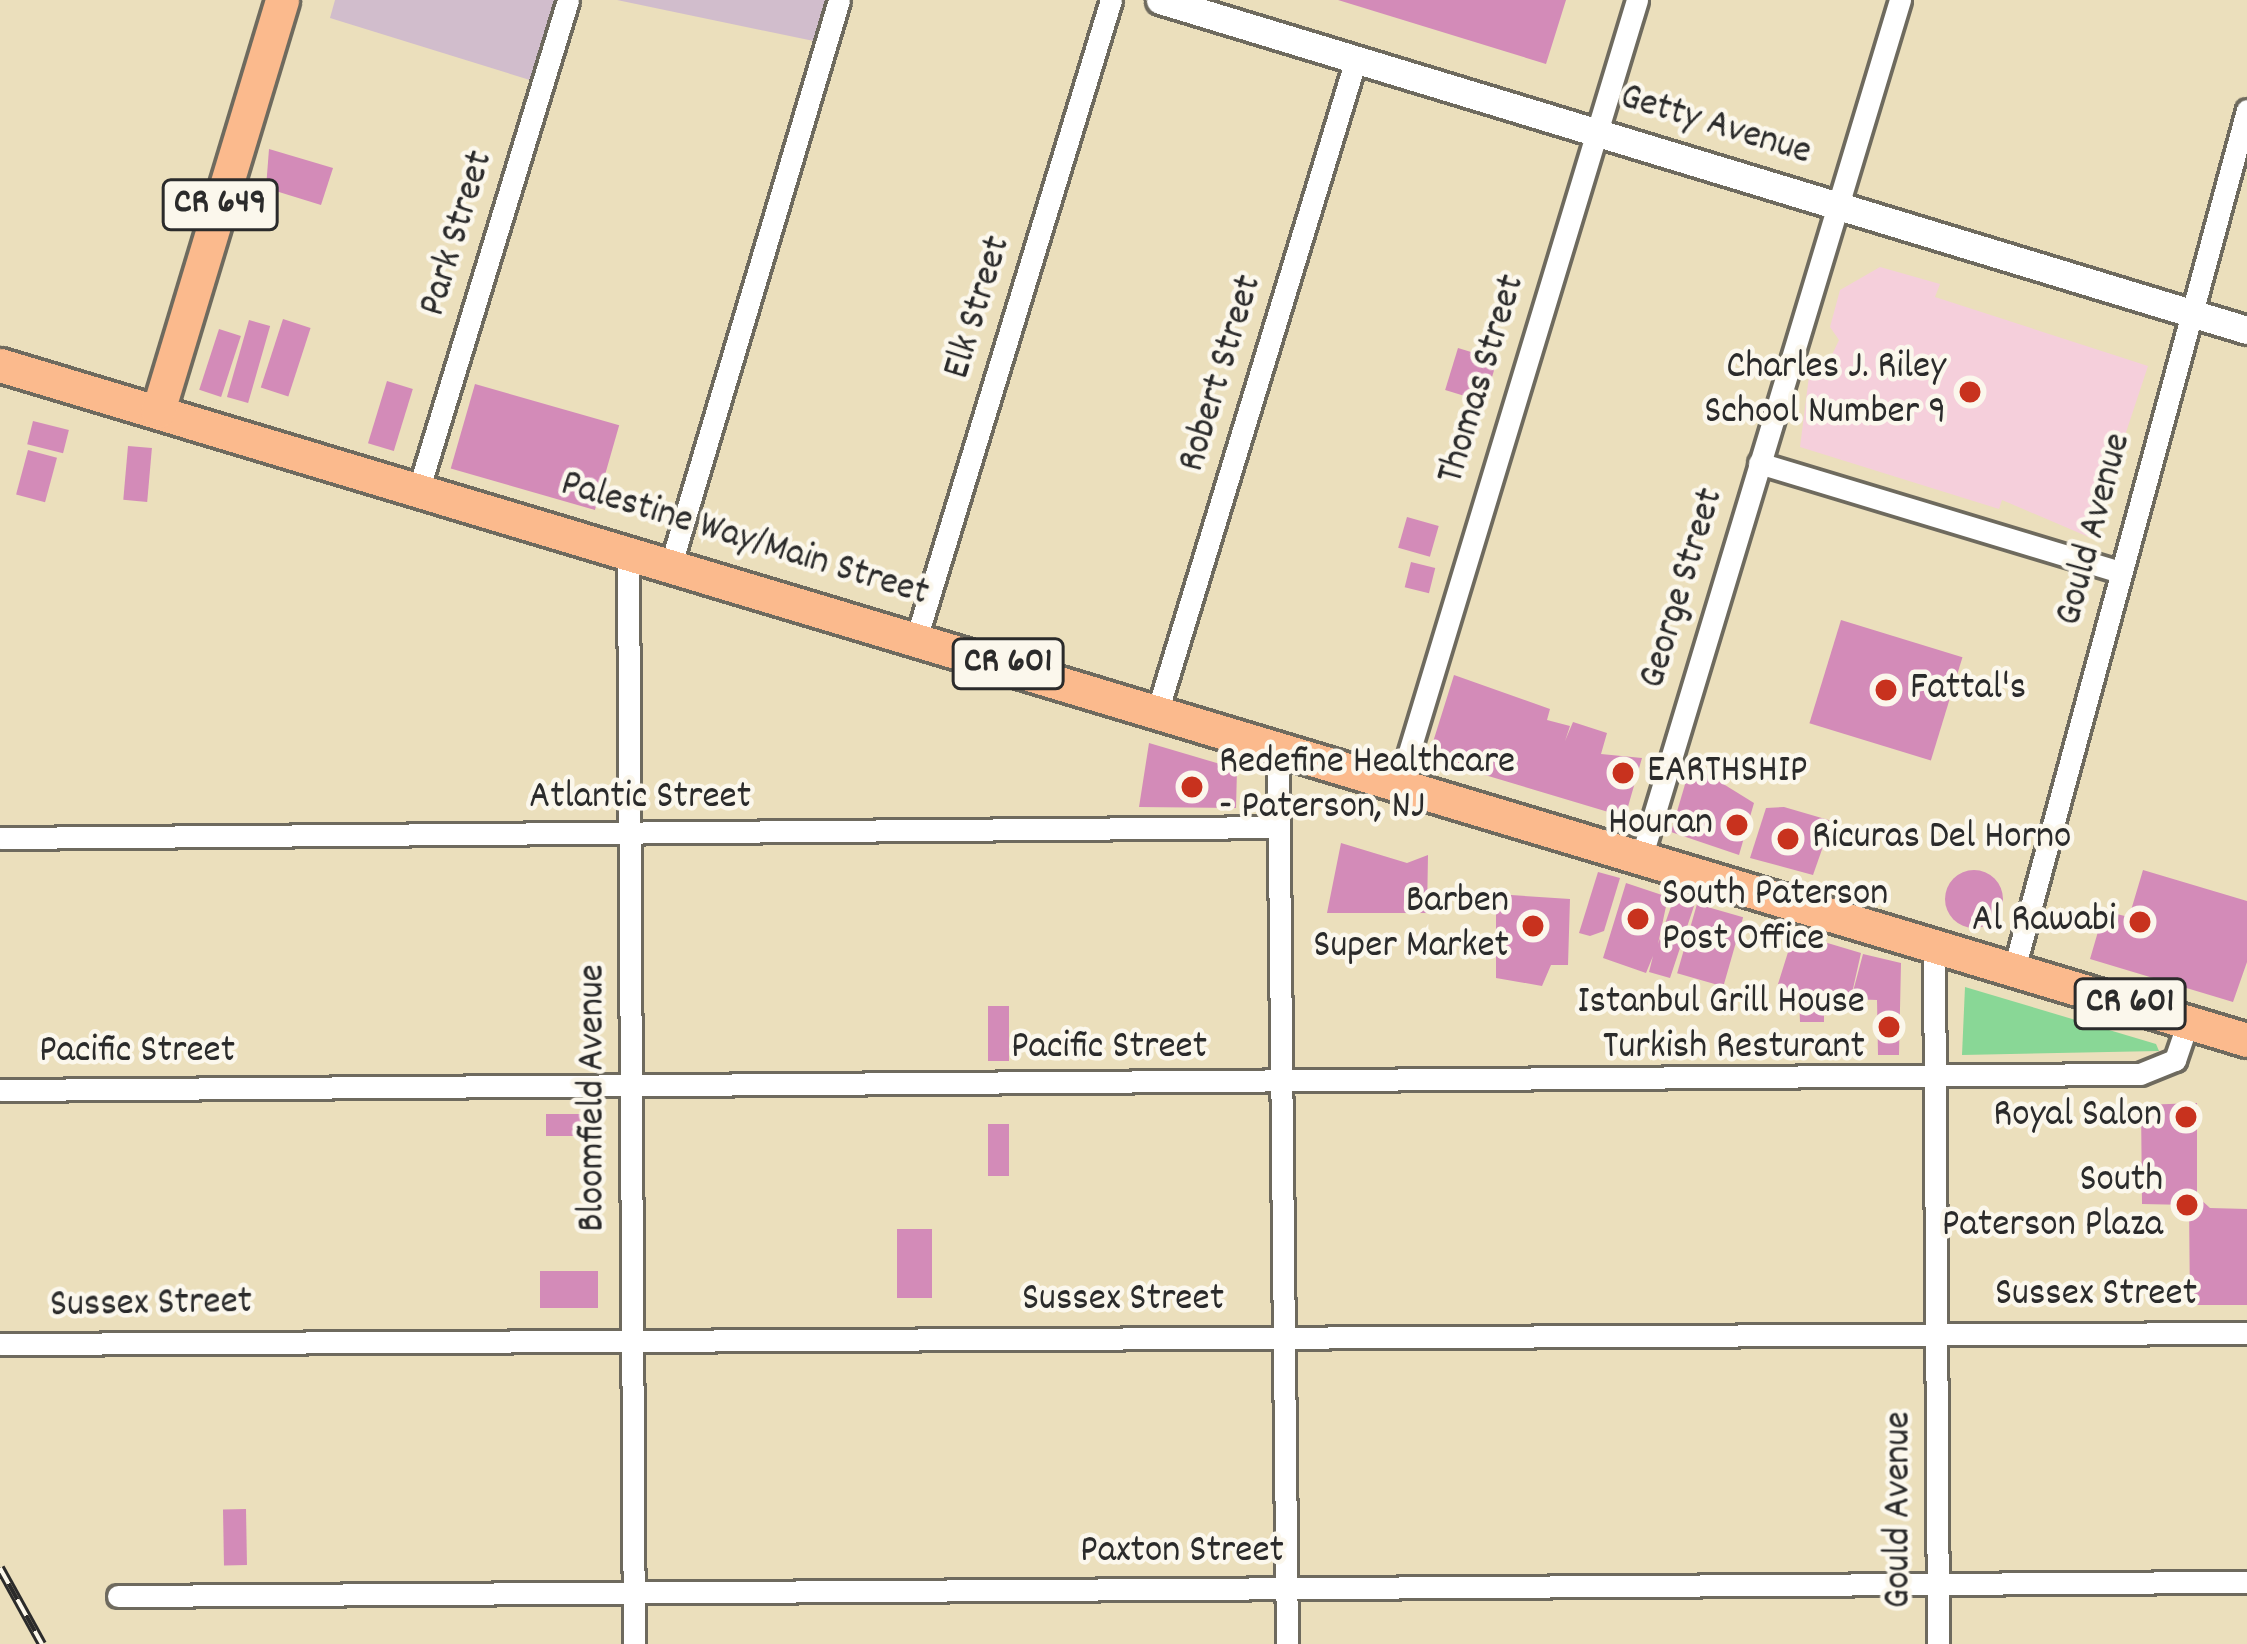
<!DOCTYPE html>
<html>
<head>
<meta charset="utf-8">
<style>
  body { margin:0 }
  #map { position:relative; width:2247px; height:1644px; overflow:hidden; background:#ebdfbc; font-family:Dekko,sans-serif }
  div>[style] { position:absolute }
  .built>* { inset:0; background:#f5cfdb }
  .industrial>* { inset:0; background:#d1bdcc }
  .green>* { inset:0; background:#89d796 }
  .building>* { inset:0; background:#d38bb8; transform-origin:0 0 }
  .round { border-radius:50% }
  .roads { filter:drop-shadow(3px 0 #6e6a5e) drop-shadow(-3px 0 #6e6a5e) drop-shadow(0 3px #6e6a5e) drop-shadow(0 -3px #6e6a5e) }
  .minor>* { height:21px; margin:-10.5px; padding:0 10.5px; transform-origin:10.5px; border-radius:10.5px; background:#fff }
  .tertiary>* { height:27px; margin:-13.5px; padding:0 13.5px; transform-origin:13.5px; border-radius:13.5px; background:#fff }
  .primary>* { height:33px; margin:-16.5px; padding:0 16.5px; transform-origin:16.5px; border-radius:16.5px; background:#fbba8d }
  .rail>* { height:10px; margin-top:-5px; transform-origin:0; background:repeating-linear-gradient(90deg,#fbf7ec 0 18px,#2b2b2b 0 36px); box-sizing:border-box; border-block:3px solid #2b2b2b }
  .dots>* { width:33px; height:33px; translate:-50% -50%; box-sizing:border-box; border:6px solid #fbf7ec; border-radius:50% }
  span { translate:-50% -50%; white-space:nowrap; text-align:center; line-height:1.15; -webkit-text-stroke:9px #fbf7ec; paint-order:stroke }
  .shield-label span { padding:3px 9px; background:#fbf7ec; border:3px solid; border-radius:9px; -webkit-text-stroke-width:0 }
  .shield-label { font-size:36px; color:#2b2b2b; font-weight:700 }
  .street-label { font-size:39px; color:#2b2b2b }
  .poi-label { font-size:39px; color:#2b2b2b }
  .right { translate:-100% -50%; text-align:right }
  .left { translate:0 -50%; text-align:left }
</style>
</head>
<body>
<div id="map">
  <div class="built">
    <div style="clip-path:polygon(1880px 267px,1940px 284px,1935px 297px,2148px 366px,2091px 538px,2002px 500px,1999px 509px,1800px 447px,1809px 376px,1820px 380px,1839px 340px,1830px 327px,1840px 290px)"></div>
  </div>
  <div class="industrial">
    <div style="clip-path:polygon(335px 0,570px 0,546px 85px,330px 18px)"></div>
    <div style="clip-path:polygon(617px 0,849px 0,833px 45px)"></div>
  </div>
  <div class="green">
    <div style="clip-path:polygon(1965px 987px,2156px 1044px,2159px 1051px,1962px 1055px)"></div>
  </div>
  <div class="building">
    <div style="clip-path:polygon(1338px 0,1566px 0,1546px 64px)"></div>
    <div style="clip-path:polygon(269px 149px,333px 168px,321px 205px,266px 188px)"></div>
    <div style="left:283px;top:319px;width:29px;height:72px;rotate:18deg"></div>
    <div style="left:249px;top:320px;width:22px;height:80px;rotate:16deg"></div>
    <div style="left:219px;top:329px;width:23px;height:64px;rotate:18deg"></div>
    <div style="left:1458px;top:348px;width:41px;height:44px;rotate:17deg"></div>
    <div style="left:387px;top:381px;width:27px;height:65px;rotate:17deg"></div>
    <div style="left:475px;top:384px;width:150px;height:88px;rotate:16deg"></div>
    <div style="left:33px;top:421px;width:37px;height:24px;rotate:14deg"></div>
    <div style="left:128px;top:446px;width:24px;height:54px;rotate:5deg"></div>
    <div style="left:28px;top:450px;width:30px;height:46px;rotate:15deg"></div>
    <div style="left:1407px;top:517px;width:33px;height:32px;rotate:16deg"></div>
    <div style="left:1411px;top:562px;width:25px;height:26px;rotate:14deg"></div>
    <div style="left:1841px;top:620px;width:127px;height:108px;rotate:17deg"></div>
    <div style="clip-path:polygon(1454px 675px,1550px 709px,1547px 720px,1570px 726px,1565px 741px,1573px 722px,1607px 733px,1601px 754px,1642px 758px,1625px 817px,1428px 758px)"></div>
    <div style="clip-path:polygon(1149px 743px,1237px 769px,1236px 808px,1139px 807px)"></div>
    <div style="clip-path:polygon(1691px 764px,1754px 803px,1739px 855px,1671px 832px)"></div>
    <div style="clip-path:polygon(1784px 807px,1832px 821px,1813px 875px,1750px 858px,1766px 808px)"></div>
    <div style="clip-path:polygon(1341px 843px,1407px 863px,1428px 855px,1427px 913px,1327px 913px)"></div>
    <div style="clip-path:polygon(2143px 870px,2247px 901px,2247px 962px,2233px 1002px,2090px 959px,2104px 911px,2129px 917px)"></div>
    <div class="round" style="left:1945px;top:870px;width:58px;height:58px"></div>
    <div style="clip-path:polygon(1598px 872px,1620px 878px,1604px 931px,1590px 936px,1579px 933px)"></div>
    <div style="clip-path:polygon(1626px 883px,1668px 897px,1658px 944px,1675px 895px,1696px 900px,1670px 978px,1649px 972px,1653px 956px,1646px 973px,1603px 958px)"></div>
    <div style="clip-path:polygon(1496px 894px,1570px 899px,1568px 965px,1551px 965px,1542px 986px,1496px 978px)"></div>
    <div style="left:1697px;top:904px;width:48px;height:72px;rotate:16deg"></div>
    <div style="clip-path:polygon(1794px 933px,1861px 953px,1850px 1002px,1824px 1002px,1824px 1022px,1800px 1022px,1799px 998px,1778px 984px)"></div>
    <div style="clip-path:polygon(1863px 954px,1901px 963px,1899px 1055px,1878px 1055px,1877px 1000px,1851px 999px)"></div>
    <div style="left:988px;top:1006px;width:21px;height:55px"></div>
    <div style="clip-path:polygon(2197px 1103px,2197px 1196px,2210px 1208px,2247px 1209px,2247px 1305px,2190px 1305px,2189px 1205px,2142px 1204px,2141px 1105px)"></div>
    <div style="left:546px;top:1114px;width:45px;height:22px"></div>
    <div style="left:988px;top:1124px;width:21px;height:52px"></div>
    <div style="left:897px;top:1229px;width:35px;height:69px"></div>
    <div style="left:540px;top:1271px;width:58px;height:37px"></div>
    <div style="left:246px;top:1509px;width:56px;height:23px;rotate:89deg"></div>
  </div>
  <div class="roads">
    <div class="minor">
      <div style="left:1759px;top:463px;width:378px;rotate:16.8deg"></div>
      <div style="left:419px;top:488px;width:510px;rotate:-73.02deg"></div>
      <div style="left:628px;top:551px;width:1093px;rotate:89.69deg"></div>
      <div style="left:671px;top:564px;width:588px;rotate:-73.41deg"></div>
      <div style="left:917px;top:636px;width:665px;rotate:-73.04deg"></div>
      <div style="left:1158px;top:709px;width:679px;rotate:-73.06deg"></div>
      <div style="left:1278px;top:745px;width:899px;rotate:89.43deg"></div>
      <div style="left:1400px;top:782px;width:817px;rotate:-73.14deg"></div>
      <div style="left:0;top:838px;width:1279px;rotate:-0.49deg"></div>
      <div style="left:1642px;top:855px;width:893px;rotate:-73.21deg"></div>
      <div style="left:1934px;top:944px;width:700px;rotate:89.67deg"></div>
      <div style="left:2014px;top:969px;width:890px;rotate:-74.82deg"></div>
      <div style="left:0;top:1090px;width:2140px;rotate:-0.43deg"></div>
      <div style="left:2140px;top:1074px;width:38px;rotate:-22deg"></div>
      <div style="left:2175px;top:1060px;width:40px;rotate:-71.1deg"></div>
      <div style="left:0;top:1344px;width:2247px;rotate:-0.28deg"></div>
      <div style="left:118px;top:1596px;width:2129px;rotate:-0.38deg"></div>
    </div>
    <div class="tertiary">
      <div style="left:1160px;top:0;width:1136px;rotate:16.89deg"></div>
    </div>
    <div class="primary">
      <div style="left:0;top:365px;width:2346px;rotate:16.72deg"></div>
      <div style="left:158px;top:411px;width:429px;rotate:-73.2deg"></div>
    </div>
  </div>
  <div class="rail">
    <div style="left:0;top:1568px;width:87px;rotate:61.1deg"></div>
  </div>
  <div class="dots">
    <div style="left:1970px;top:392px;background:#c8321e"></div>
    <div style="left:1886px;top:690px;background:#c8321e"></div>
    <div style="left:1623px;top:773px;background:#c8321e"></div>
    <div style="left:1192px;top:787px;background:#c8321e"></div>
    <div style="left:1737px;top:825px;background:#c8321e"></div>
    <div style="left:1788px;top:839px;background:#c8321e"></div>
    <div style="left:1638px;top:919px;background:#c8321e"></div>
    <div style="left:2140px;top:922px;background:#c8321e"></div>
    <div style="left:1533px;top:926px;background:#c8321e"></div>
    <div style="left:1889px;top:1027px;background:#c8321e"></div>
    <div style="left:2186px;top:1117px;background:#c8321e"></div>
    <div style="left:2187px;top:1205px;background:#c8321e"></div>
  </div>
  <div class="shield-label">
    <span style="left:220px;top:205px">CR 649</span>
    <span style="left:1008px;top:664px">CR 601</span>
    <span style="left:2130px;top:1004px">CR 601</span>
  </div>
  <div class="street-label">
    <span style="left:1715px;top:127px;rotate:17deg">Getty Avenue</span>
    <span style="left:459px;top:234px;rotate:-73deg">Park Street</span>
    <span style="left:980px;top:308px;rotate:-73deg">Elk Street</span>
    <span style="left:1223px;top:374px;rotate:-73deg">Robert Street</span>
    <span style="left:1484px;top:380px;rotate:-73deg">Thomas Street</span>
    <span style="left:2096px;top:530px;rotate:-75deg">Gould Avenue</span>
    <span style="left:744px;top:541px;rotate:17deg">Palestine Way/Main Street</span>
    <span style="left:1684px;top:589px;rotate:-73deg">George Street</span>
    <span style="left:640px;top:799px">Atlantic Street</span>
    <span style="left:1109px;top:1049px">Pacific Street</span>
    <span style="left:137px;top:1053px">Pacific Street</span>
    <span style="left:595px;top:1098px;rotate:-90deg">Bloomfield Avenue</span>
    <span style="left:2096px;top:1296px">Sussex Street</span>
    <span style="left:1123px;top:1301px">Sussex Street</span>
    <span style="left:151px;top:1306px;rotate:-1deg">Sussex Street</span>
    <span style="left:1901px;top:1510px;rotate:-90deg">Gould Avenue</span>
    <span style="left:1182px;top:1553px">Paxton Street</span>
  </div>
  <div class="poi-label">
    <span class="right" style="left:1946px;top:392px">Charles J. Riley<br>School Number 9</span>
    <span class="left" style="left:1910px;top:690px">Fattal's</span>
    <span class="left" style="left:1219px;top:787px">Redefine Healthcare<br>- Paterson, NJ</span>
    <span class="left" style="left:1647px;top:773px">EARTHSHIP</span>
    <span class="right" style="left:1713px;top:825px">Houran</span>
    <span class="left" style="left:1812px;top:839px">Ricuras Del Horno</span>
    <span class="left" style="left:1662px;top:919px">South Paterson<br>Post Office</span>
    <span class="right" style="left:1509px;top:926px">Barben<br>Super Market</span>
    <span class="right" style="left:2116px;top:922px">Al Rawabi</span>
    <span class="right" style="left:1865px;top:1027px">Istanbul Grill House<br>Turkish Resturant</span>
    <span class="right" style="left:2162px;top:1117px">Royal Salon</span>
    <span class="right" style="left:2163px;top:1205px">South<br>Paterson Plaza</span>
  </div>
</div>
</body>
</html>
